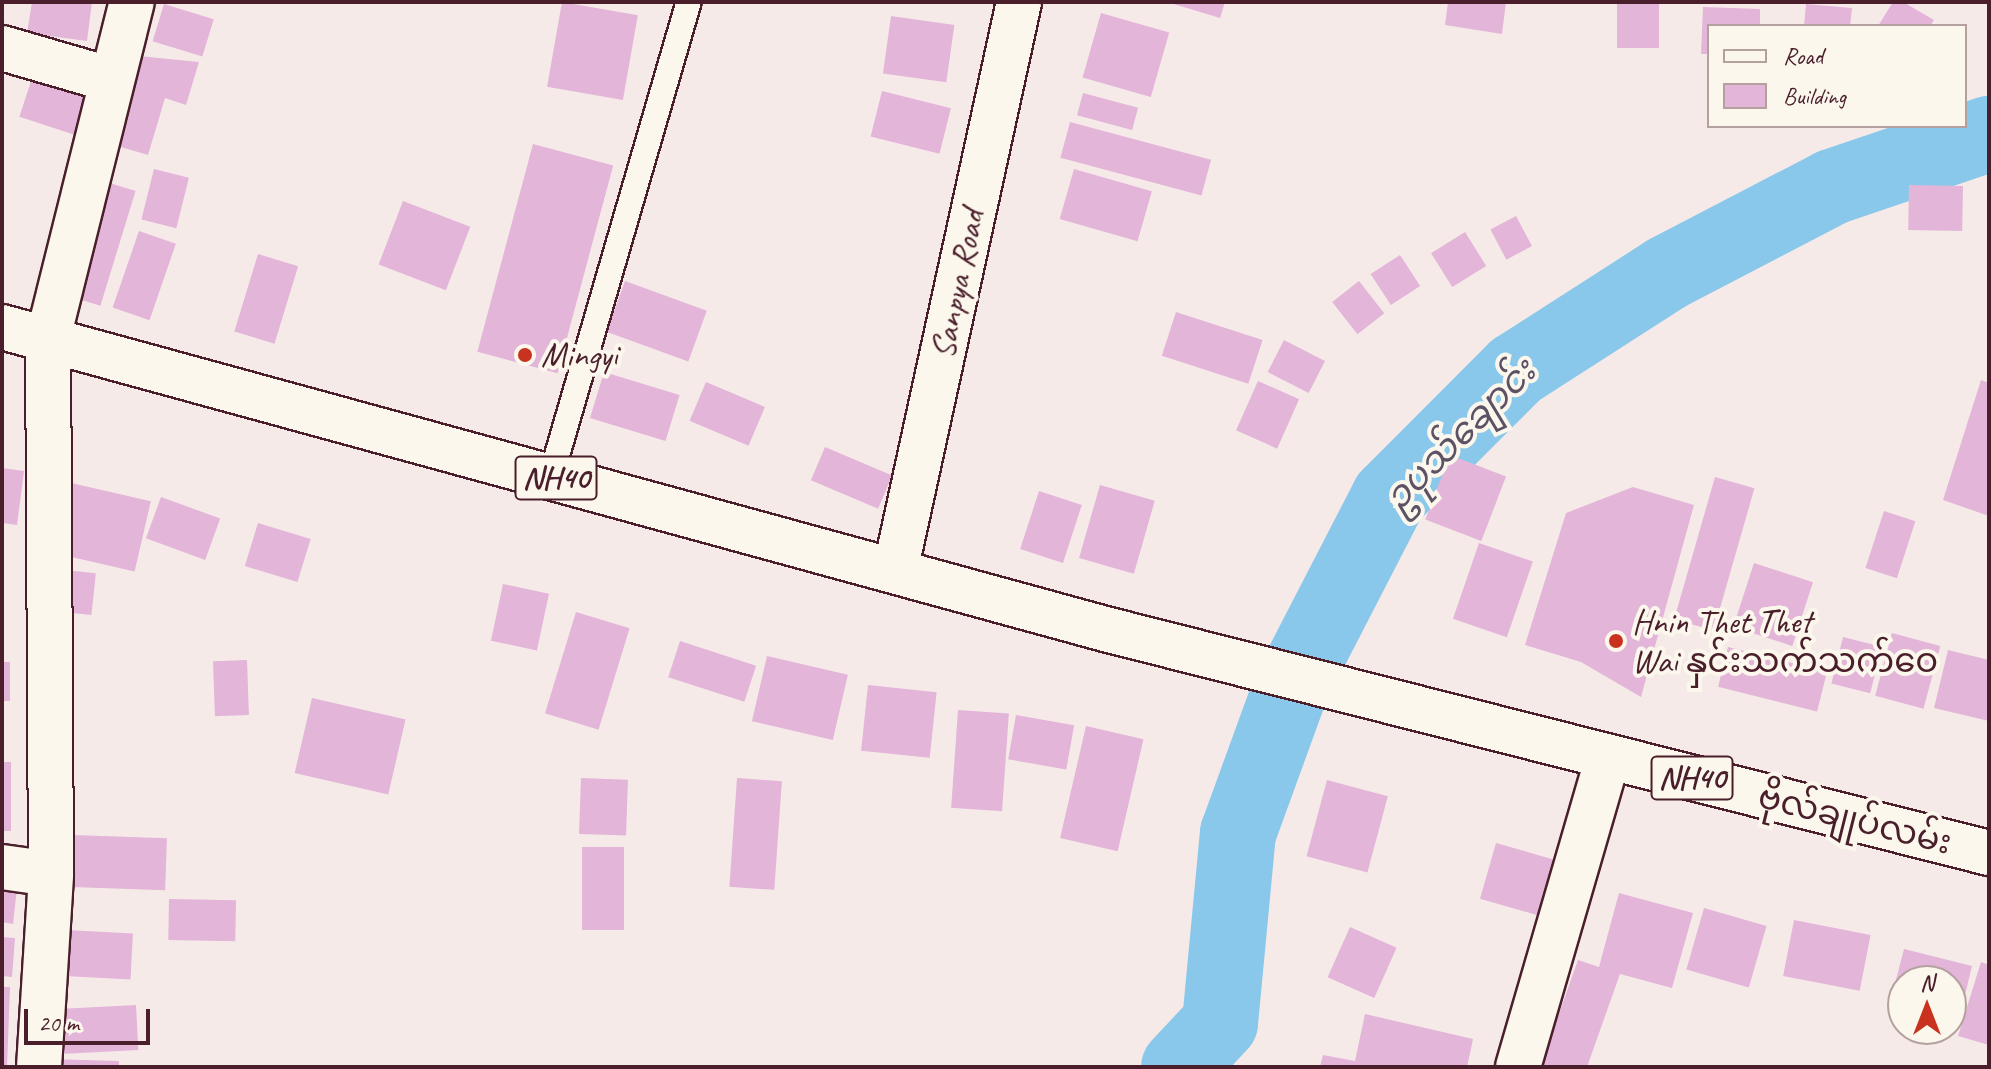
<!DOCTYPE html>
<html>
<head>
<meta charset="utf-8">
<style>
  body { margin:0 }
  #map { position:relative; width:1991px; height:1069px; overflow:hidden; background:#f6eae8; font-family:Caveat,"Noto Sans Myanmar",sans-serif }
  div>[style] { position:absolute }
  .river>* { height:76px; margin:-38px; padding:0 38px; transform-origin:38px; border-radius:38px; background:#8ac8eb }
  .building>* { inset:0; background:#e2b5d9; transform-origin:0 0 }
  .roads { filter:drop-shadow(2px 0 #4a1f2b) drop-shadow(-2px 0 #4a1f2b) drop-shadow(0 2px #4a1f2b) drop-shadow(0 -2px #4a1f2b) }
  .lane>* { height:24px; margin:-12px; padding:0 12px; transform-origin:12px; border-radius:12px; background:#fbf7ec }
  .street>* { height:44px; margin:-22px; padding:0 22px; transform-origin:22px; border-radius:22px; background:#fbf7ec }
  .secondary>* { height:44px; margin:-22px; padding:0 22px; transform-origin:22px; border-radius:22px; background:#fbf7ec }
  .highway>* { height:44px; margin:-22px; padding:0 22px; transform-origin:22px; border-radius:22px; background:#fbf7ec }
  .dots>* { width:22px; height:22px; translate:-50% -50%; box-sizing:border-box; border:4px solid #fbf7ec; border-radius:50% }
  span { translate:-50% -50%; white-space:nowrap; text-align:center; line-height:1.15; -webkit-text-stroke:8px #fbf7ec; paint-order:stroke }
  .shield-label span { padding:2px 6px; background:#fbf7ec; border:2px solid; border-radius:6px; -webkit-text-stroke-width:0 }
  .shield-label { font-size:32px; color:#4a1f2b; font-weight:700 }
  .street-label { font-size:34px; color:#4a1f2b }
  .poi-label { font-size:34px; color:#4a1f2b }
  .left { translate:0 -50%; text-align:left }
  .water-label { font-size:36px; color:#5d5265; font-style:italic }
  .frame { position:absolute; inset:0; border:4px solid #4a1f2b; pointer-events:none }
  .legend { position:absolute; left:1707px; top:24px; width:260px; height:104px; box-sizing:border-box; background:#fbf7ec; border:2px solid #b4a19f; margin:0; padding:10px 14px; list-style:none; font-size:24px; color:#4a1f2b }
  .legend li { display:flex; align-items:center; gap:16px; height:40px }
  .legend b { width:40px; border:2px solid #b4a19f }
  .north { position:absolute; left:1887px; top:965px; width:80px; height:80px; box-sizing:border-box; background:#fbf7ec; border:2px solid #b4a19f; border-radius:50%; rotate:0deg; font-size:22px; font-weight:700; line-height:32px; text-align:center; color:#4a1f2b }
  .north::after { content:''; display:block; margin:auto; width:28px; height:36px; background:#c8321e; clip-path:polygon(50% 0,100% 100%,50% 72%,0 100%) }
  .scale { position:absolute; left:24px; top:1009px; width:126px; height:36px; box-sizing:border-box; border:4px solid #4a1f2b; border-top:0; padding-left:10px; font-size:24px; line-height:28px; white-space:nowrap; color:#4a1f2b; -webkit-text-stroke:6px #fbf7ec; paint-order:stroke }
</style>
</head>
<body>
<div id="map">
  <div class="river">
    <div style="left:1179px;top:1067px;width:60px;rotate:-47deg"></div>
    <div style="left:1220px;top:1023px;width:191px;rotate:-84.6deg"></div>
    <div style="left:1238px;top:833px;width:155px;rotate:-70deg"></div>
    <div style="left:1291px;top:687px;width:214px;rotate:-62.7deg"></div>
    <div style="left:1389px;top:497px;width:180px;rotate:-45deg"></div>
    <div style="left:1516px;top:370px;width:179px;rotate:-32.7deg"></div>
    <div style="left:1667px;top:273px;width:186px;rotate:-27.5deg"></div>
    <div style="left:1832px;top:187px;width:166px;rotate:-18.7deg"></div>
  </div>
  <div class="building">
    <div style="clip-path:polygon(32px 2px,92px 2px,87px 41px,27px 33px)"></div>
    <div style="left:562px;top:2px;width:77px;height:86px;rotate:10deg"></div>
    <div style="clip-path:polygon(1167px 2px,1225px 2px,1220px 18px)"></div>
    <div style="clip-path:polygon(1448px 2px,1506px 2px,1502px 34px,1445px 25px)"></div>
    <div style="left:1617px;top:2px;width:42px;height:46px"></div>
    <div style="clip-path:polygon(1893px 2px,1903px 2px,1934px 20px,1930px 26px,1878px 26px)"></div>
    <div style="left:164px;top:4px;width:52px;height:39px;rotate:17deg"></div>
    <div style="clip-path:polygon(1806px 4px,1852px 8px,1850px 26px,1804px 26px)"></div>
    <div style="clip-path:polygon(1703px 7px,1760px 9px,1760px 26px,1709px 26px,1709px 54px,1701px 54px)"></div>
    <div style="left:1101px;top:13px;width:71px;height:67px;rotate:16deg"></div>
    <div style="left:891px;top:16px;width:64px;height:58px;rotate:8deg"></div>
    <div style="clip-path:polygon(129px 55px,199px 62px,186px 105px,165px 98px,148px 155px,104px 142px)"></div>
    <div style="left:33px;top:75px;width:65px;height:44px;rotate:18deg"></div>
    <div style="left:882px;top:91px;width:71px;height:47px;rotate:14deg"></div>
    <div style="left:1083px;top:93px;width:57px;height:23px;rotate:15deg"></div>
    <div style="left:1070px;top:122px;width:146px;height:37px;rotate:15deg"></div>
    <div style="left:533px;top:144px;width:83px;height:215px;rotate:15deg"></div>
    <div style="left:154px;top:169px;width:36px;height:52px;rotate:14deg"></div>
    <div style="left:1074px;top:169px;width:81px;height:52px;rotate:16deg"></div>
    <div style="left:103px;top:181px;width:34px;height:120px;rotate:17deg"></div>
    <div style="left:1909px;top:185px;width:54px;height:45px;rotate:1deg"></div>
    <div style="left:403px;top:201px;width:72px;height:68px;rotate:21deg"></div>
    <div style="left:1516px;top:216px;width:34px;height:29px;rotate:62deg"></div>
    <div style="left:139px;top:231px;width:39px;height:81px;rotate:19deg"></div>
    <div style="left:1465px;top:232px;width:40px;height:40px;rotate:58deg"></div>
    <div style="left:258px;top:254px;width:42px;height:81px;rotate:17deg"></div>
    <div style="left:1400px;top:255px;width:37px;height:35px;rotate:57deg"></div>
    <div style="left:625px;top:281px;width:87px;height:54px;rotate:20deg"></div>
    <div style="left:1359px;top:281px;width:41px;height:34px;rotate:52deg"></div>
    <div style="left:1176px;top:312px;width:91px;height:46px;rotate:18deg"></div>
    <div style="left:1284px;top:340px;width:46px;height:36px;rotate:27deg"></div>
    <div style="left:604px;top:372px;width:79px;height:48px;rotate:17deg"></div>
    <div style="clip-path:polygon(1981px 380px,1989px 383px,1989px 516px,1943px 500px)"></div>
    <div style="left:1258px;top:381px;width:45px;height:54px;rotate:24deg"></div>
    <div style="left:706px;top:382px;width:64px;height:42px;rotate:23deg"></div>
    <div style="left:825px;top:447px;width:73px;height:36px;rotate:23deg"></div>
    <div style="left:1450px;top:455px;width:60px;height:69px;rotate:21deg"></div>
    <div style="clip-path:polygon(2px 468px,24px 471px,17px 525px,2px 523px)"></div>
    <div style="left:1715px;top:477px;width:41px;height:148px;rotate:16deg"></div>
    <div style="left:67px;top:482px;width:86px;height:72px;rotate:13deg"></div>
    <div style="left:1100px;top:485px;width:57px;height:76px;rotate:16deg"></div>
    <div style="clip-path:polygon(1633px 487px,1694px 505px,1641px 697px,1581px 662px,1525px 645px,1566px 513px)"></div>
    <div style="left:1039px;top:491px;width:45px;height:61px;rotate:18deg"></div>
    <div style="left:161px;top:497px;width:63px;height:44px;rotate:20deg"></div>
    <div style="left:1884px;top:511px;width:33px;height:60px;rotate:18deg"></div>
    <div style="left:258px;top:523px;width:55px;height:45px;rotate:17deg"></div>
    <div style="left:1479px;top:543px;width:57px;height:80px;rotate:19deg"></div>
    <div style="left:1754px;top:563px;width:62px;height:67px;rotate:18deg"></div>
    <div style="left:65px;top:570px;width:31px;height:42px;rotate:6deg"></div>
    <div style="left:503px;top:584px;width:47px;height:58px;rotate:12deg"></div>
    <div style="left:576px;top:612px;width:56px;height:106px;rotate:17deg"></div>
    <div style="left:1892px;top:633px;width:50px;height:65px;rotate:15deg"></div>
    <div style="left:1843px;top:637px;width:40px;height:48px;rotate:14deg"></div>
    <div style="left:680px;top:641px;width:80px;height:38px;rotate:18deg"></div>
    <div style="left:1728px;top:647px;width:102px;height:41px;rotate:14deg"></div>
    <div style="clip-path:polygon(1948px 650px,1989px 660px,1989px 721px,1934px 708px)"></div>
    <div style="left:767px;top:656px;width:83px;height:67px;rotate:13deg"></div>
    <div style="left:247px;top:660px;width:55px;height:34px;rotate:88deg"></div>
    <div style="left:2px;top:662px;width:8px;height:39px"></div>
    <div style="left:868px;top:685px;width:69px;height:66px;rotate:6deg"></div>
    <div style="left:312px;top:698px;width:96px;height:77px;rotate:13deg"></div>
    <div style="left:958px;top:710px;width:51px;height:98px;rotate:4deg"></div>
    <div style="left:1016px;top:715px;width:59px;height:45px;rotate:10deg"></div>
    <div style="left:1086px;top:726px;width:59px;height:115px;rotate:13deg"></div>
    <div style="left:2px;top:762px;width:9px;height:69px"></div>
    <div style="left:581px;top:778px;width:47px;height:56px;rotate:2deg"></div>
    <div style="left:737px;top:778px;width:45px;height:109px;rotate:4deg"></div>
    <div style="left:1327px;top:780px;width:63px;height:79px;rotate:15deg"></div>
    <div style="left:73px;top:835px;width:94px;height:52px;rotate:2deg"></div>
    <div style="left:1496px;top:843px;width:65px;height:58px;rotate:16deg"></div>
    <div style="left:582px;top:847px;width:42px;height:83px"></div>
    <div style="clip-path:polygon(2px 877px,18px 879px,13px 924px,2px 922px)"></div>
    <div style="clip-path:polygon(1619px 893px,1693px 913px,1672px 988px,1620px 974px,1587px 1067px,1540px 1067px,1578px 960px,1599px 967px)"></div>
    <div style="left:169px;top:899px;width:67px;height:41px;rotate:1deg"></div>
    <div style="left:1704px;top:908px;width:65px;height:64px;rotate:16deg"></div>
    <div style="left:1794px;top:920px;width:78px;height:57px;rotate:11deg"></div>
    <div style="left:1350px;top:927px;width:51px;height:55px;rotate:24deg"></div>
    <div style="left:67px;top:930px;width:66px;height:46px;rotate:3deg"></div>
    <div style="clip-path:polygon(2px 937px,15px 938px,12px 977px,2px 976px)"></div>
    <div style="clip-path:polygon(1904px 949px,1972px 966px,1961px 1012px,1951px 1010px,1951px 981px,1903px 981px,1903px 998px,1892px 995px)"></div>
    <div style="clip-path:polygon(1981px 962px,1989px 965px,1989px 1045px,1958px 1036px)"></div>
    <div style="clip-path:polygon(2px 987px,10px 987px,7px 1067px,2px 1067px)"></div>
    <div style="left:136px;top:1005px;width:45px;height:83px;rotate:87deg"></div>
    <div style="clip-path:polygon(1365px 1014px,1473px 1039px,1467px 1067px,1320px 1067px,1323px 1055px,1355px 1061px)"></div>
    <div style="clip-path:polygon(48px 1059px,119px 1061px,119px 1067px,47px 1067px)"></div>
  </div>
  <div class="roads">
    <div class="lane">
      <div style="left:551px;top:476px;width:494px;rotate:-73.8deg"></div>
    </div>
    <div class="street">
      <div style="left:2px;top:48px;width:111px;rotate:16.2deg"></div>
      <div style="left:2px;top:867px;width:49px;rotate:8.1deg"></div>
      <div style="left:39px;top:1067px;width:193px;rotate:-86.4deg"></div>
      <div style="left:51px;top:874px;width:536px;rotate:-90.32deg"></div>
      <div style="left:48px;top:338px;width:346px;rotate:-76deg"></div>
      <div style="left:1518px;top:1067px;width:323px;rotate:-73.8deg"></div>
    </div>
    <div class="secondary">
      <div style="left:896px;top:567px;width:578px;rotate:-77.72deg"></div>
    </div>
    <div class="highway">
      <div style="left:2px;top:327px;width:1148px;rotate:15.31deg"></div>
      <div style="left:1109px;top:630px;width:908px;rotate:14.22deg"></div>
    </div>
  </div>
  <div class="dots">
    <div style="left:525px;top:355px;background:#c8321e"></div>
    <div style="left:1616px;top:641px;background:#c8321e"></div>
  </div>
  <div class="shield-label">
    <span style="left:556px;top:478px">NH40</span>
    <span style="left:1692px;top:778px">NH40</span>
  </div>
  <div class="street-label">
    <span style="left:957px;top:284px;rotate:-78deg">Sanpya Road</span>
    <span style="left:1855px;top:819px;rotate:14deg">ဗိုလ်ချုပ်လမ်း</span>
  </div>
  <div class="poi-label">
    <span class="left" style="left:541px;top:355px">Mingyi</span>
    <span class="left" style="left:1632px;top:641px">Hnin Thet Thet<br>Wai နှင်းသက်သက်ဝေ</span>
  </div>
  <div class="water-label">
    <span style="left:1460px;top:435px;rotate:-45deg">ဥပုသ်ချောင်း</span>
  </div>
  <div class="frame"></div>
  <ul class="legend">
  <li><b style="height:10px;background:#fbf7ec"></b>Road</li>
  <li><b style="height:22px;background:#e2b5d9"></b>Building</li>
  </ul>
  <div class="north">N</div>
  <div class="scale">20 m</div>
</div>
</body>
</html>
